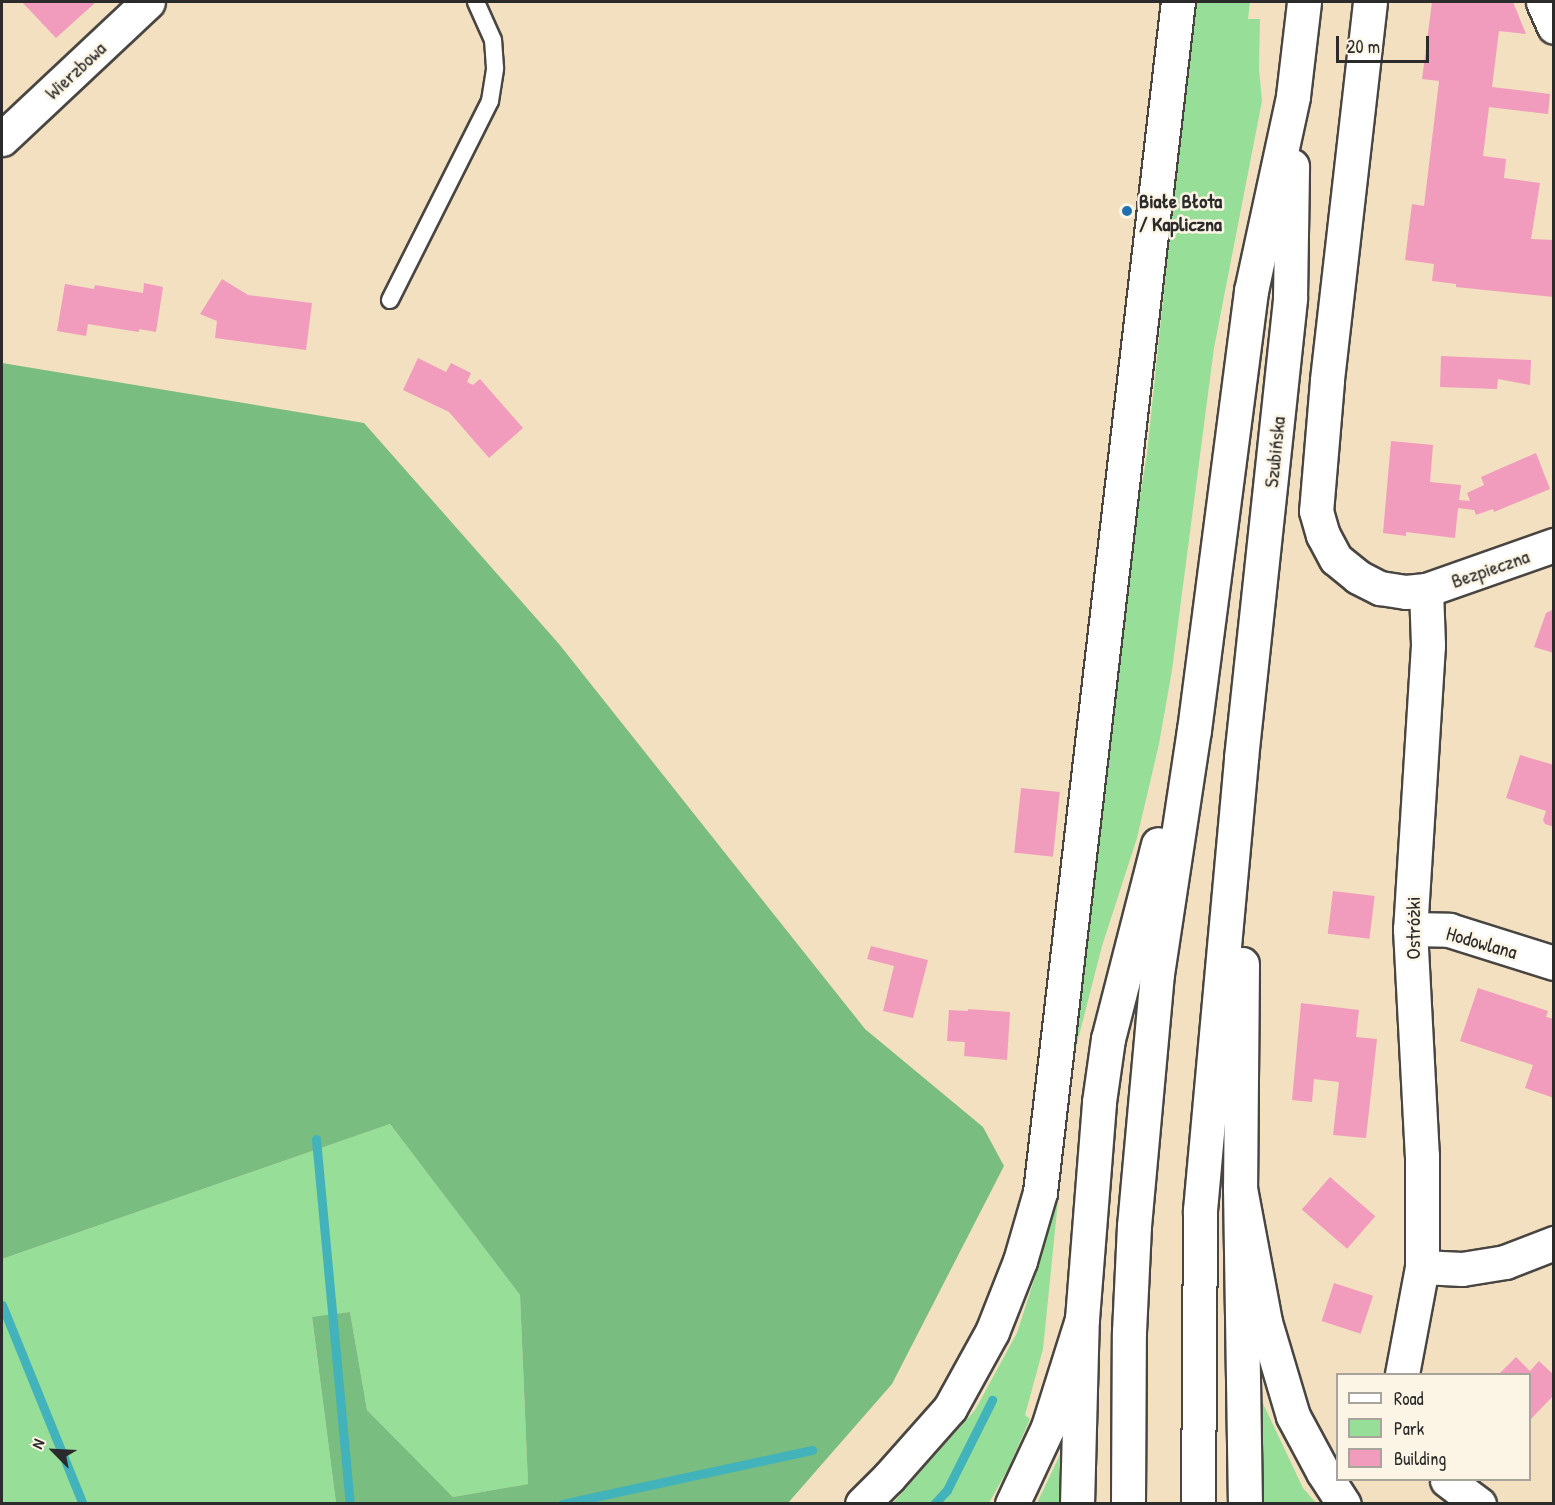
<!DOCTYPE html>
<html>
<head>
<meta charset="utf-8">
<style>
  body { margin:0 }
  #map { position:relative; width:1555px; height:1505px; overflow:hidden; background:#f2e0c1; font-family:"Patrick Hand",sans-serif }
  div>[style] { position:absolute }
  .green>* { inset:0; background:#97de98 }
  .forest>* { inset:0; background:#79bd80 }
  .stream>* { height:9px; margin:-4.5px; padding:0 4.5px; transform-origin:4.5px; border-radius:4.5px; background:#42b2bb }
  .building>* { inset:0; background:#f19cbd; transform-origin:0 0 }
  .roads { filter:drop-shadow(2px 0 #494642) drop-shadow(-2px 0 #494642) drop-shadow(0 2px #494642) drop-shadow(0 -2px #494642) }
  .service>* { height:16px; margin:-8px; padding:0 8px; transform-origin:8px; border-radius:8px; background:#fff }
  .minor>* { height:33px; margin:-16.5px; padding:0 16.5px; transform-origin:16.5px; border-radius:16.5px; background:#fff }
  .tertiary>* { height:33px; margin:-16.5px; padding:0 16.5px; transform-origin:16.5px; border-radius:16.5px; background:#fff }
  .secondary>* { height:33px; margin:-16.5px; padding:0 16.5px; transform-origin:16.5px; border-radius:16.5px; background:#fff }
  .motorway>* { height:33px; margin:-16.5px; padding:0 16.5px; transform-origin:16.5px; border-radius:16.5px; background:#fff }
  .dots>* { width:16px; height:16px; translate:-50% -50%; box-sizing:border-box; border:3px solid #fcf5e5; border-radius:50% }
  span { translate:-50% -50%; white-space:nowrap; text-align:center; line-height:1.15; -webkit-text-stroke:5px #fcf5e5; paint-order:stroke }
  .street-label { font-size:20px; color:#2b2b2b }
  .poi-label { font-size:20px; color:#2b2b2b; font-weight:700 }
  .left { translate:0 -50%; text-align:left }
  .frame { position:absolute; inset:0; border:3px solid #2b2b2b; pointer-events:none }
  .legend { position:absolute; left:1336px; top:1373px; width:195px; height:108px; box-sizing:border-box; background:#fcf5e5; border:2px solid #a8a49b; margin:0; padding:8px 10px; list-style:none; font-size:18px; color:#2b2b2b }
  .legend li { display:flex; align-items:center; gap:12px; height:30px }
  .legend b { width:30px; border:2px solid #a8a49b }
  .north { position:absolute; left:24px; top:1421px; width:60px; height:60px; -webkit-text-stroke:4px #fcf5e5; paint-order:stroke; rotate:294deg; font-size:16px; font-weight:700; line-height:24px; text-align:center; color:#2b2b2b }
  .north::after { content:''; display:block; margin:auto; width:21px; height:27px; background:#2b2b2b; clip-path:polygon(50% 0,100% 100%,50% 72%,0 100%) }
  .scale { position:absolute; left:1336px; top:36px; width:93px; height:27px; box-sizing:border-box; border:3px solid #2b2b2b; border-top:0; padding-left:8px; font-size:18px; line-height:21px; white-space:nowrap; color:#2b2b2b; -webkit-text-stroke:4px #fcf5e5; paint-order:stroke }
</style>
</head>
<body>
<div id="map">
  <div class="green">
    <div style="clip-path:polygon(1194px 2px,1250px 2px,1248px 19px,1260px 19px,1259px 69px,1262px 101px,1214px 348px,1172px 670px,1159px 744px,1137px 838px,1102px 946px,1072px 1063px,1043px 1349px,1025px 1415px,1030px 1419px,1008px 1469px,989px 1503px,892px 1504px,975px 1410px,1017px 1333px,1042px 1255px,1057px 1117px,1093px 875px,1137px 514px,1147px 454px)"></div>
    <div style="clip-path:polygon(390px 1124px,520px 1295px,528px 1484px,453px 1497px,367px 1410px,350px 1312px,312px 1318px,336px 1503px,2px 1503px,2px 1259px)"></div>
    <div style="clip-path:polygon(1259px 1395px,1303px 1488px,1316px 1503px,1263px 1503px)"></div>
    <div style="clip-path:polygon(1068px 1438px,1066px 1503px,1037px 1503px)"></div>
  </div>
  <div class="forest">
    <div style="clip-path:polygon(2px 363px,364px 423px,559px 644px,865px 1029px,983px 1127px,1004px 1166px,892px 1384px,788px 1503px,336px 1503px,312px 1317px,350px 1312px,367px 1410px,453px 1497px,528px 1484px,520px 1295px,390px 1124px,2px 1259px)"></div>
  </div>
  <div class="stream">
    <div style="left:316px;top:1139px;width:367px;rotate:84.7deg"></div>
    <div style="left:2px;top:1305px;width:215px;rotate:67.9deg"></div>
    <div style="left:562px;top:1504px;width:256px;rotate:-12.2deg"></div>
    <div style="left:934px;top:1504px;width:19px;rotate:-47deg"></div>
    <div style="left:947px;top:1490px;width:101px;rotate:-63.4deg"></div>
  </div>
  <div class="building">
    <div style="clip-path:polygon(22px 2px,96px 2px,56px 38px)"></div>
    <div style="clip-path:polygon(1432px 2px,1513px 2px,1526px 34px,1499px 31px,1492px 87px,1550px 94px,1548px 114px,1489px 107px,1483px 156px,1506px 159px,1504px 178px,1540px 183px,1531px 239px,1554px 240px,1554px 297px,1456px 287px,1456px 284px,1432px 281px,1434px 264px,1405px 260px,1412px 204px,1424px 206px,1439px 81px,1422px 79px)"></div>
    <div style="clip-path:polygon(222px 279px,248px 295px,312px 303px,306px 350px,215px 338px,217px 321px,200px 314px)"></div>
    <div style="clip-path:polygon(144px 283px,163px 287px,156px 332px,139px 329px,139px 332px,88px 324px,86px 336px,57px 331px,65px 284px,94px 289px,95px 285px,143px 293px)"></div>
    <div style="clip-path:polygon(1441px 356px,1531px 360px,1530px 385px,1498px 379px,1497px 389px,1440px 387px)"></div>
    <div style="clip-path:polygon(418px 358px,446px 372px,451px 363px,471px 373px,467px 382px,473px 385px,480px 379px,523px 428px,489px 458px,449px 412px,403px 390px)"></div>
    <div style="clip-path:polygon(1391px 441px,1433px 445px,1430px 482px,1461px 485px,1459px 500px,1470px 501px,1467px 493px,1484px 485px,1481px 477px,1536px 453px,1550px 489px,1494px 512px,1493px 509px,1476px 515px,1474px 510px,1458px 508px,1455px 538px,1406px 532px,1406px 536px,1383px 533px)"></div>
    <div style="clip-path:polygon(1554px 609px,1554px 653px,1534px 647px,1546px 613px)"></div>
    <div style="clip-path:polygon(1520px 755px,1554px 765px,1554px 827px,1545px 824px,1543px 820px,1546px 811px,1506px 798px)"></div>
    <div style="left:1021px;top:788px;width:39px;height:65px;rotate:6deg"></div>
    <div style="left:1333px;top:891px;width:42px;height:43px;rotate:7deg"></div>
    <div style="clip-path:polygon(871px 946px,928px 960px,913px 1018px,883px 1011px,894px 966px,867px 959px)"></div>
    <div style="clip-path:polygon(1478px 988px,1548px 1011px,1546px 1017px,1554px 1019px,1554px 1098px,1525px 1088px,1533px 1065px,1460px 1041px)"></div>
    <div style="clip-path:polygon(1301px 1003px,1359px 1010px,1356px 1037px,1377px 1039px,1366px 1138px,1333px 1135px,1339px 1082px,1314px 1079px,1312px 1102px,1292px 1100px)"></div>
    <div style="clip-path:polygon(968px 1009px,1010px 1012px,1007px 1060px,964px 1056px,965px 1042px,947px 1041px,949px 1010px,968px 1011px)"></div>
    <div style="left:1330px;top:1177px;width:60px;height:43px;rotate:41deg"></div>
    <div style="left:1334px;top:1283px;width:41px;height:40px;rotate:18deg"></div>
    <div style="clip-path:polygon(1516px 1357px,1530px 1371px,1539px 1361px,1554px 1375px,1554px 1395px,1530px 1420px,1530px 1374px,1499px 1374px)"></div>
  </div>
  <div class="roads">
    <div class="service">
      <div style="left:390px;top:300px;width:223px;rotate:-63.3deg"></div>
      <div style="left:490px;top:101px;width:33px;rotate:-81deg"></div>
      <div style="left:495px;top:68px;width:28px;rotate:-94deg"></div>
      <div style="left:493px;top:40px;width:42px;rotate:-114.1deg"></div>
    </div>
    <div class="minor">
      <div style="left:1370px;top:2px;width:381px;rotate:96.5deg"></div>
      <div style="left:1327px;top:381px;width:130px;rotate:94.8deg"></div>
      <div style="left:1316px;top:511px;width:25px;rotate:74deg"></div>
      <div style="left:1323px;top:535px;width:27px;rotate:62deg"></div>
      <div style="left:1336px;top:559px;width:28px;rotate:39deg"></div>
      <div style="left:1358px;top:577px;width:25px;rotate:27deg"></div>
      <div style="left:1380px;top:588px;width:26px;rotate:9deg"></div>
      <div style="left:1406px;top:592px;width:20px;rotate:-6deg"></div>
      <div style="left:1426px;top:590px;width:136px;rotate:-19.4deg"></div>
      <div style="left:1543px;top:2px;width:27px;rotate:66deg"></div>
      <div style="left:2px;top:139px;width:200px;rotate:-43.2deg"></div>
      <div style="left:1426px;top:590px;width:55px;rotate:87.9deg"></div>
      <div style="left:1428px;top:645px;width:285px;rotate:93.6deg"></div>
      <div style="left:1410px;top:929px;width:226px;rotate:87deg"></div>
      <div style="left:1422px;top:1155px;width:112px;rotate:90deg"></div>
      <div style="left:1422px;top:1267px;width:40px;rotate:2.9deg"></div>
      <div style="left:1462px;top:1269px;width:44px;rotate:-9.2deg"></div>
      <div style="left:1505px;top:1262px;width:53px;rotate:-21.2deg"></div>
      <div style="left:1410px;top:929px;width:39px;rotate:1deg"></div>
      <div style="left:1449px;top:930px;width:110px;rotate:17.4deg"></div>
      <div style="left:1402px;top:1374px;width:109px;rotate:-79.4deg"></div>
      <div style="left:1447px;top:1480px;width:40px;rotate:37deg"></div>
    </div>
    <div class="tertiary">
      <div style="left:862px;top:1504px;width:38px;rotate:-45deg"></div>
      <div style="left:889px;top:1477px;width:92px;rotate:-48.5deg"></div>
      <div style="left:950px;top:1408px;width:87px;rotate:-61.1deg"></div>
      <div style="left:992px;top:1332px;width:76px;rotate:-68.5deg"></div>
      <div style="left:1020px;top:1261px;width:72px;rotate:-73.8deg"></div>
      <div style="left:1040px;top:1192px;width:1198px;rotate:-83.39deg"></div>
    </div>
    <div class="secondary">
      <div style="left:1242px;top:964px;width:224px;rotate:90.5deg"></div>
      <div style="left:1240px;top:1188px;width:316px;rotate:89.1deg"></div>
      <div style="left:1077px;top:1504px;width:185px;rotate:-88.5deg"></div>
      <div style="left:1082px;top:1319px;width:218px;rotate:-85.5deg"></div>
      <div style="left:1099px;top:1102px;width:64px;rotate:-81.9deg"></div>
      <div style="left:1108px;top:1039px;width:201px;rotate:-75.6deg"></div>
      <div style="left:1128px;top:1504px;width:172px;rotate:-89.7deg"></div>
      <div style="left:1129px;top:1332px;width:106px;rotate:-87.3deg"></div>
      <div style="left:1134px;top:1226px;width:253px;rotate:-84.8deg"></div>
      <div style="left:1157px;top:974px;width:247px;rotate:-81.4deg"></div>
      <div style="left:1194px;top:730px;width:443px;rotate:-82.6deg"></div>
      <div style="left:1251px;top:291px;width:199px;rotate:-77.8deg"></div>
      <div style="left:1293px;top:96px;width:95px;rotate:-83.3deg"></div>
      <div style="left:1198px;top:1504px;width:294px;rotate:-89.6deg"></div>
      <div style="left:1200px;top:1210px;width:454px;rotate:-84.8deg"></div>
      <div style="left:1241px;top:758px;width:463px;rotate:-83.9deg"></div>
      <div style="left:1290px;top:298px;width:132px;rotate:-89.1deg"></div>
    </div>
    <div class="motorway">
      <div style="left:1240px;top:1188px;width:136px;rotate:79.4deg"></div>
      <div style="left:1265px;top:1322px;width:98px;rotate:73.4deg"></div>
      <div style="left:1293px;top:1416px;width:64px;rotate:61.8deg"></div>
      <div style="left:1323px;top:1472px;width:38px;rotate:57deg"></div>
      <div style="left:1012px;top:1504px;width:85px;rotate:-64.9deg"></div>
      <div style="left:1048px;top:1427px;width:113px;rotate:-72.5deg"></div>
    </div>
  </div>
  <div class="dots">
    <div style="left:1127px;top:211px;background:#1f6fb2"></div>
  </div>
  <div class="street-label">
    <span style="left:75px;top:70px;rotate:-43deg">Wierzbowa</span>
    <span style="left:1274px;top:452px;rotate:-84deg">Szubińska</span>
    <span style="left:1490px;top:568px;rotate:-19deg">Bezpieczna</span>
    <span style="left:1412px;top:928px;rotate:-90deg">Ostróżki</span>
    <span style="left:1482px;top:942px;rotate:16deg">Hodowlana</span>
  </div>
  <div class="poi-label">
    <span class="left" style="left:1139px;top:212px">Białe Błota<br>/ Kapliczna</span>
  </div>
  <div class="frame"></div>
  <ul class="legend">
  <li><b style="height:8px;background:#fff"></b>Road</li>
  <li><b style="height:16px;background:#97de98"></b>Park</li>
  <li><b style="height:16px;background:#f19cbd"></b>Building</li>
  </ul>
  <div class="north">N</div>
  <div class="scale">20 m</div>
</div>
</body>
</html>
